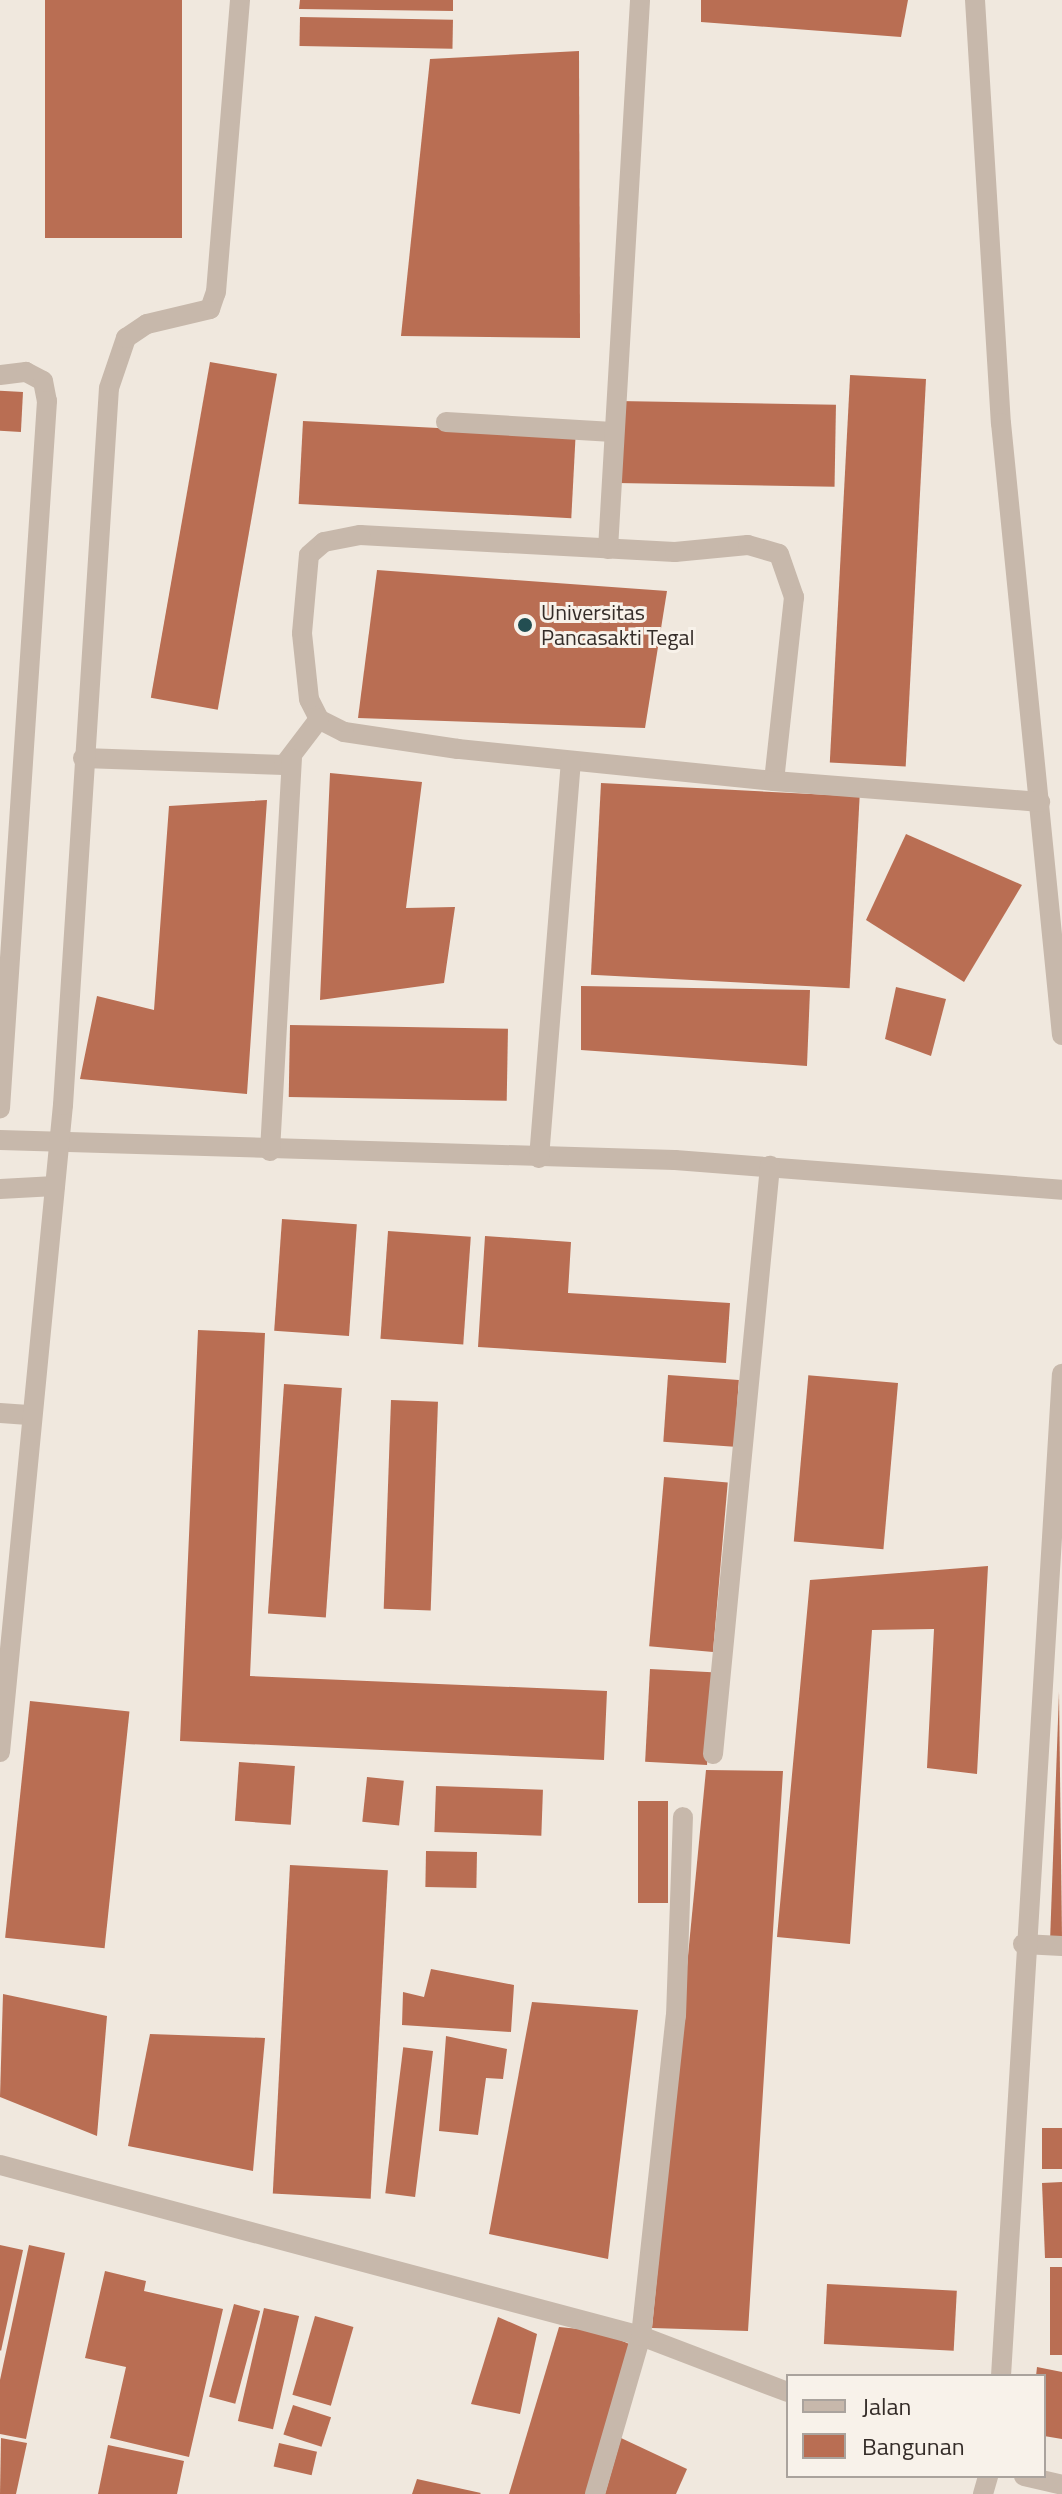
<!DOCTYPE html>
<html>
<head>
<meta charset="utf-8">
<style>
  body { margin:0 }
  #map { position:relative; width:1062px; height:2494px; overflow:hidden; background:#f0e8de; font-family:"Titillium Web",sans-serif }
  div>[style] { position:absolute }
  .building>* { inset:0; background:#b96e53; transform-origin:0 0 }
  .minor>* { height:20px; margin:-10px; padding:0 10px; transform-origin:10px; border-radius:10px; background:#c7b8ab }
  .dots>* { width:22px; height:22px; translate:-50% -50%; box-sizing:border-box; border:4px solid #f8f2ea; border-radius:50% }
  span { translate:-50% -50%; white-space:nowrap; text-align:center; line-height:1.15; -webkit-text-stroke:6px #f8f2ea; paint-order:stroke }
  .poi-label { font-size:22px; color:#352d29 }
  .left { translate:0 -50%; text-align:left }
  .legend { position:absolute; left:786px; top:2374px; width:260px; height:104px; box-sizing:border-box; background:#f8f2ea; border:2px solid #aaa39d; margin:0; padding:10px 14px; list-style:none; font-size:24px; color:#352d29 }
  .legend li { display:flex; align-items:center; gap:16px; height:40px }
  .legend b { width:40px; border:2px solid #aaa39d }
</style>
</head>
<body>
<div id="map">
  <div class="building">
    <div style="left:45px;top:0;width:137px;height:238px"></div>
    <div style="clip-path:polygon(300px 0,453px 0,453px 11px,299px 9px)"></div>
    <div style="clip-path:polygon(701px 0,908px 0,901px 37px,701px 22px)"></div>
    <div style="left:300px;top:17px;width:153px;height:29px;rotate:1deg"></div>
    <div style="clip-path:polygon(579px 51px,580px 338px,401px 336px,430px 59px)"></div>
    <div style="left:210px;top:362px;width:68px;height:341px;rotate:10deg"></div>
    <div style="left:926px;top:379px;width:388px;height:76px;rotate:93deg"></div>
    <div style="left:23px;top:392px;width:40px;height:23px;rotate:93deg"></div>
    <div style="left:618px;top:401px;width:218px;height:82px;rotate:1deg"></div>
    <div style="left:303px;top:421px;width:273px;height:83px;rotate:3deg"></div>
    <div style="clip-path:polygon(377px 570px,667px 591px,645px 728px,358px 718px)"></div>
    <div style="clip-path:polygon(330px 773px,422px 782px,406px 908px,455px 907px,444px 983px,320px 1000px)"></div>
    <div style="left:601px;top:783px;width:259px;height:192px;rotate:3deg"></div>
    <div style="clip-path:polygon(267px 800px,247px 1094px,80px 1079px,97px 996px,154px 1010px,169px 806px)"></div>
    <div style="clip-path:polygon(906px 834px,1022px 885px,964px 982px,866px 920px)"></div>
    <div style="clip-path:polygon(581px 986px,810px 990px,807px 1066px,581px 1050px)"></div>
    <div style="clip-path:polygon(896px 987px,946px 999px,931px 1056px,885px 1039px)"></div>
    <div style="left:290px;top:1025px;width:218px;height:72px;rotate:1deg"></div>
    <div style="left:282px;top:1219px;width:75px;height:112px;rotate:4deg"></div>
    <div style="left:388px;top:1231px;width:83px;height:108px;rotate:4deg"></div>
    <div style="clip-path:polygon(485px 1236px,571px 1242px,568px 1293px,730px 1303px,726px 1363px,478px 1347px)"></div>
    <div style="clip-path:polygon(198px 1330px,265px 1333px,250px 1676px,607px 1691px,604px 1760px,180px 1741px)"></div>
    <div style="left:668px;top:1375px;width:71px;height:67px;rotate:4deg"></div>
    <div style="left:898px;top:1383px;width:167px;height:90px;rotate:95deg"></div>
    <div style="left:284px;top:1384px;width:58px;height:230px;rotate:4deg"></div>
    <div style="left:391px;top:1400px;width:47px;height:209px;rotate:2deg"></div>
    <div style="left:664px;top:1477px;width:64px;height:170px;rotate:5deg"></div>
    <div style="clip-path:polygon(988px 1566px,977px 1774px,927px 1768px,934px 1629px,872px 1630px,850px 1944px,777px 1937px,810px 1580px)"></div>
    <div style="left:650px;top:1669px;width:62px;height:93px;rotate:3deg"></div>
    <div style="clip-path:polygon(1059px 1692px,1062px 1939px,1050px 1942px)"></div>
    <div style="left:30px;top:1701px;width:100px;height:238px;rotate:6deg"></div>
    <div style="left:239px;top:1762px;width:56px;height:59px;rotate:4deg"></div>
    <div style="clip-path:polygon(706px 1770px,783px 1771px,748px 2331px,652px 2328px)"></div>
    <div style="left:367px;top:1777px;width:37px;height:45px;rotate:6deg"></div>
    <div style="left:436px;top:1786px;width:107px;height:46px;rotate:2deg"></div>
    <div style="left:638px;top:1801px;width:30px;height:102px"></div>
    <div style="left:426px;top:1851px;width:51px;height:36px;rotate:1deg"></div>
    <div style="left:290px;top:1865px;width:98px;height:329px;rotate:3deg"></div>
    <div style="clip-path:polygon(431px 1969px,514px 1985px,511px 2032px,402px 2025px,403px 1992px,424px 1997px)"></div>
    <div style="clip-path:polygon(3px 1994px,107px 2016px,97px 2136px,0 2097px)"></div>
    <div style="clip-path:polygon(532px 2002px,638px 2010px,608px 2259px,489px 2234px)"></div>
    <div style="clip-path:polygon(150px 2034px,265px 2038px,253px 2171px,128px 2146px)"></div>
    <div style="clip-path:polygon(446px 2036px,507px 2049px,503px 2079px,486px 2078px,478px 2135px,439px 2131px)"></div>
    <div style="left:433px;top:2051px;width:147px;height:30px;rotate:97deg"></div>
    <div style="left:1042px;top:2128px;width:20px;height:41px"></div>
    <div style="clip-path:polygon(1062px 2182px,1062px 2258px,1045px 2258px,1042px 2183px)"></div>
    <div style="clip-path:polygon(0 2245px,23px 2250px,1px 2351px,0 2350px)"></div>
    <div style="clip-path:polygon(29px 2245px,65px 2253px,26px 2439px,0 2434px,0 2380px)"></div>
    <div style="left:1050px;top:2267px;width:12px;height:88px"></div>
    <div style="clip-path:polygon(105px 2271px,146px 2281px,144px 2291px,223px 2309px,189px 2457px,110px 2438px,126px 2367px,85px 2358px)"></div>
    <div style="left:827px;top:2284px;width:130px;height:60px;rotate:3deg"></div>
    <div style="left:234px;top:2304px;width:27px;height:96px;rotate:15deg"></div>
    <div style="left:264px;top:2308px;width:36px;height:116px;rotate:13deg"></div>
    <div style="left:315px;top:2316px;width:40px;height:82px;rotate:16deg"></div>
    <div style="clip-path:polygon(498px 2317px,537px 2334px,520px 2414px,471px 2404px)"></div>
    <div style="clip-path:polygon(559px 2327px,599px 2331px,634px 2346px,591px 2494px,509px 2494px)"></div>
    <div style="clip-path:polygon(1037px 2367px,1062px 2372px,1062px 2439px,1044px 2436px,1044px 2376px,1036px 2376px)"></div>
    <div style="left:293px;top:2405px;width:40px;height:31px;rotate:18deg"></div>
    <div style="clip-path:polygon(1px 2438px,27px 2443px,16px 2494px,0 2494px)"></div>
    <div style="clip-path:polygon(621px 2438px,687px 2469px,676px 2494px,605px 2494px)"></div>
    <div style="left:279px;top:2443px;width:39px;height:24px;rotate:13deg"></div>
    <div style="clip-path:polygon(108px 2445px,184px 2461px,177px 2494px,98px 2494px)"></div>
    <div style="clip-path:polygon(417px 2479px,481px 2493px,480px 2494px,412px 2494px)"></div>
  </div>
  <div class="minor">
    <div style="left:975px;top:0;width:424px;rotate:86.5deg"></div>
    <div style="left:1001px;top:423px;width:615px;rotate:84.31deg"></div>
    <div style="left:0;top:375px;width:26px;rotate:-7deg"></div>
    <div style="left:26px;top:372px;width:19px;rotate:28deg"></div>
    <div style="left:43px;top:381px;width:20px;rotate:79deg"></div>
    <div style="left:47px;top:401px;width:709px;rotate:93.8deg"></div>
    <div style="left:446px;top:422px;width:167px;rotate:3.4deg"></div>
    <div style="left:360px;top:535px;width:315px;rotate:3.1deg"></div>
    <div style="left:675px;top:552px;width:73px;rotate:-5.5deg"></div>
    <div style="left:748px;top:545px;width:32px;rotate:16deg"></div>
    <div style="left:779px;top:554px;width:46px;rotate:70.8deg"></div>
    <div style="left:794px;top:597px;width:185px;rotate:96.2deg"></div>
    <div style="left:774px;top:781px;width:318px;rotate:-174.2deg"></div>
    <div style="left:458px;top:749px;width:115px;rotate:-171.5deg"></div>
    <div style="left:344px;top:732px;width:28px;rotate:-153deg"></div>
    <div style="left:319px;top:719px;width:22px;rotate:-117deg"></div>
    <div style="left:309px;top:699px;width:66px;rotate:-96.1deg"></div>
    <div style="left:302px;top:633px;width:78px;rotate:-84.9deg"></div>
    <div style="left:309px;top:555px;width:20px;rotate:-41deg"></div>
    <div style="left:324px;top:542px;width:37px;rotate:-11deg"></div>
    <div style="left:608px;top:549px;width:550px;rotate:-86.66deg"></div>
    <div style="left:83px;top:758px;width:201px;rotate:2deg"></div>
    <div style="left:284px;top:765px;width:58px;rotate:-52.7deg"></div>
    <div style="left:774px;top:781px;width:267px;rotate:4.5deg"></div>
    <div style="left:0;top:1140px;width:675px;rotate:1.7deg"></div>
    <div style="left:675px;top:1160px;width:388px;rotate:4.4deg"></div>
    <div style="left:270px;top:1151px;width:393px;rotate:-86.8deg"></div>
    <div style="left:539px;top:1158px;width:398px;rotate:-85.4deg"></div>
    <div style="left:0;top:1189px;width:55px;rotate:-3.1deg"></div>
    <div style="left:0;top:1413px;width:32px;rotate:4deg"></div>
    <div style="left:0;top:1752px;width:650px;rotate:-84.44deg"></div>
    <div style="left:63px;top:1105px;width:718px;rotate:-86.33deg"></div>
    <div style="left:109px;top:388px;width:53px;rotate:-71.2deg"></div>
    <div style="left:126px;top:338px;width:25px;rotate:-34deg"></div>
    <div style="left:147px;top:324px;width:65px;rotate:-13.4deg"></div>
    <div style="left:210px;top:309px;width:18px;rotate:-71deg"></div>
    <div style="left:216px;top:292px;width:293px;rotate:-85.3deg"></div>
    <div style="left:713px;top:1754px;width:591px;rotate:-84.46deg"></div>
    <div style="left:1023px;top:1944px;width:39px;rotate:3deg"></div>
    <div style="left:0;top:2165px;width:663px;rotate:14.94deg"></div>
    <div style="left:641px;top:2336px;width:157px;rotate:20.9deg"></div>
    <div style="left:1001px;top:2376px;width:1004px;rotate:-86.52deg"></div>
    <div style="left:1024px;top:2476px;width:39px;rotate:13deg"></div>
    <div style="left:595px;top:2494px;width:165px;rotate:-73.8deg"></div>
    <div style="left:641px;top:2336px;width:322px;rotate:-83.8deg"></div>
    <div style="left:676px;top:2016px;width:199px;rotate:-88deg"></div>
    <div style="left:983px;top:2494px;width:19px;rotate:-74deg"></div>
  </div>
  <div class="dots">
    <div style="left:525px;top:625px;background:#234e52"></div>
  </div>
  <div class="poi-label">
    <span class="left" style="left:541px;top:625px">Universitas<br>Pancasakti Tegal</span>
  </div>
  <ul class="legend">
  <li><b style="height:10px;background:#c7b8ab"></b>Jalan</li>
  <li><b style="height:22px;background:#b96e53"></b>Bangunan</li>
  </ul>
</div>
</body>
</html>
